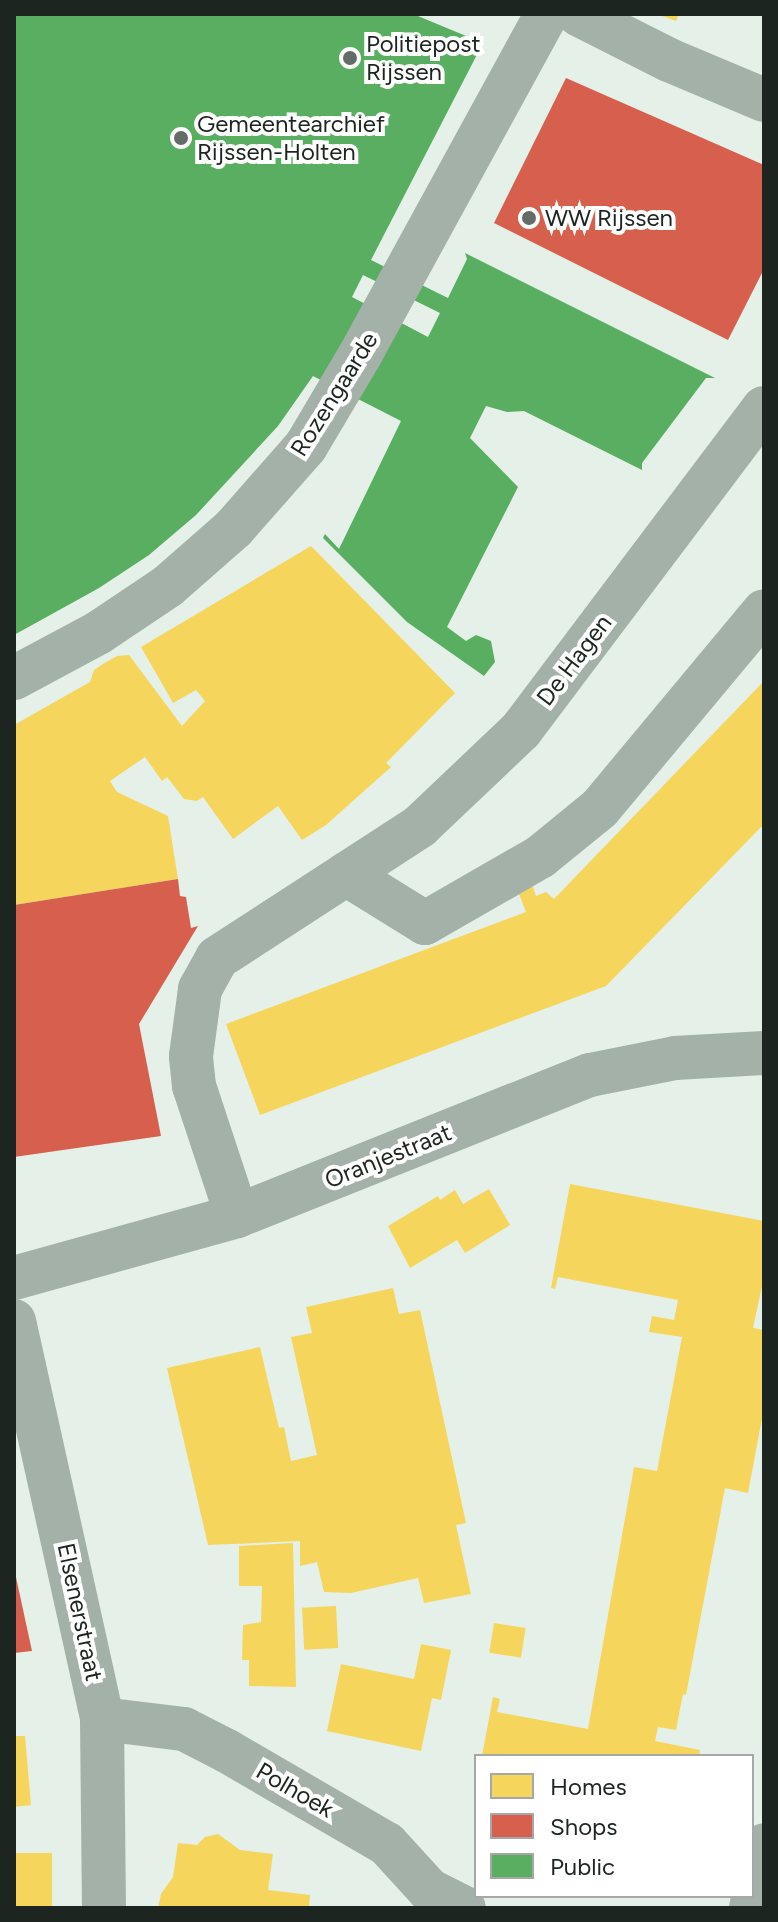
<!DOCTYPE html>
<html>
<head>
<meta charset="utf-8">
<style>
  body { margin:0 }
  #map { position:relative; width:778px; height:1922px; overflow:hidden; background:#e4f0e8; font-family:Figtree,sans-serif }
  div>[style] { position:absolute }
  .homes>* { inset:0; background:#f6d55c; transform-origin:0 0 }
  .shops>* { inset:0; background:#d6604d }
  .public>* { inset:0; background:#5aae61 }
  .minor>* { height:44px; margin:-22px; padding:0 22px; transform-origin:22px; border-radius:22px; background:#a4b1a9 }
  .dots>* { width:22px; height:22px; translate:-50% -50%; box-sizing:border-box; border:4px solid #fff; border-radius:50% }
  span { translate:-50% -50%; white-space:nowrap; text-align:center; line-height:1.15; -webkit-text-stroke:8px #fff; paint-order:stroke }
  .poi-label { font-size:24px; color:#1d2520 }
  .left { translate:0 -50%; text-align:left }
  .street-label { font-size:24px; color:#1d2520 }
  .frame { position:absolute; inset:0; border:16px solid #1d2520; pointer-events:none }
  .legend { position:absolute; left:474px; top:1754px; width:280px; height:144px; box-sizing:border-box; background:#fff; border:2px solid #a5a8a6; margin:0; padding:10px 14px; list-style:none; font-size:24px; color:#1d2520 }
  .legend li { display:flex; align-items:center; gap:16px; height:40px }
  .legend b { width:40px; border:2px solid #a5a8a6 }
</style>
</head>
<body>
<div id="map">
  <div class="homes">
    <div style="clip-path:polygon(657px 14px,679px 14px,676px 21px)"></div>
    <div style="clip-path:polygon(311px 546px,455px 693px,386px 763px,391px 767px,326px 825px,302px 840px,278px 806px,233px 839px,203px 797px,197px 801px,184px 799px,167px 777px,162px 781px,145px 757px,110px 781px,117px 792px,168px 816px,178px 879px,14px 905px,14px 725px,90px 682px,94px 670px,103px 664px,117px 656px,129px 655px,182px 726px,205px 701px,196px 690px,173px 703px,141px 647px)"></div>
    <div style="clip-path:polygon(764px 681px,764px 824px,606px 986px,260px 1115px,226px 1024px,526px 912px,514px 881px,529px 875px,536px 896px,546px 892px,554px 899px)"></div>
    <div style="clip-path:polygon(570px 1184px,764px 1221px,764px 1277px,753px 1328px,764px 1330px,764px 1408px,748px 1493px,725px 1488px,686px 1695px,683px 1694px,676px 1730px,658px 1727px,655px 1741px,700px 1750px,699px 1756px,482px 1756px,493px 1697px,500px 1699px,497px 1712px,588px 1729px,634px 1467px,657px 1471px,682px 1337px,649px 1332px,652px 1316px,674px 1320px,678px 1300px,558px 1277px,555px 1289px,551px 1288px)"></div>
    <div style="clip-path:polygon(489px 1189px,510px 1225px,465px 1253px,457px 1240px,410px 1268px,388px 1226px,438px 1196px,440px 1200px,455px 1190px,463px 1204px)"></div>
    <div style="clip-path:polygon(393px 1288px,399px 1314px,420px 1310px,466px 1523px,456px 1525px,471px 1594px,424px 1603px,418px 1578px,351px 1593px,324px 1592px,317px 1562px,300px 1566px,300px 1541px,208px 1545px,167px 1368px,260px 1347px,279px 1428px,284px 1427px,291px 1461px,317px 1455px,291px 1337px,312px 1333px,306px 1307px)"></div>
    <div style="clip-path:polygon(293px 1543px,296px 1687px,249px 1686px,249px 1660px,242px 1660px,243px 1625px,261px 1622px,262px 1586px,239px 1586px,239px 1546px)"></div>
    <div style="left:336px;top:1606px;width:42px;height:34px;rotate:87deg"></div>
    <div style="left:494px;top:1623px;width:32px;height:30px;rotate:9deg"></div>
    <div style="clip-path:polygon(421px 1644px,451px 1650px,441px 1700px,432px 1698px,421px 1751px,327px 1731px,341px 1664px,414px 1679px)"></div>
    <div style="clip-path:polygon(14px 1736px,25px 1736px,31px 1805px,14px 1807px)"></div>
    <div style="clip-path:polygon(218px 1834px,240px 1850px,273px 1854px,268px 1890px,310px 1895px,309px 1908px,158px 1908px,161px 1894px,173px 1877px,178px 1843px,197px 1845px,205px 1837px)"></div>
    <div style="left:14px;top:1853px;width:38px;height:55px"></div>
  </div>
  <div class="shops">
    <div style="clip-path:polygon(566px 78px,764px 165px,764px 269px,728px 340px,494px 223px)"></div>
    <div style="clip-path:polygon(178px 879px,180px 896px,186px 897px,191px 928px,198px 926px,139px 1024px,161px 1136px,14px 1157px,14px 905px)"></div>
    <div style="clip-path:polygon(14px 1568px,32px 1651px,14px 1653px)"></div>
  </div>
  <div class="public">
    <div style="clip-path:polygon(evenodd,14px 14px,413px 14px,483px 43px,371px 260px,448px 298px,467px 259px,465px 253px,715px 378px,706px 378px,642px 463px,642px 470px,524px 411px,507px 412px,486px 406px,470px 438px,518px 487px,447px 627px,466px 641px,476px 635px,491px 641px,495px 662px,484px 676px,407px 622px,323px 538px,325px 534px,339px 549px,401px 421px,313px 376px,278px 426px,196px 515px,149px 555px,99px 588px,14px 635px,14px 14px,363px 275px,440px 313px,428px 337px,352px 297px,363px 275px)"></div>
  </div>
  <div class="minor">
    <div style="left:578px;top:14px;width:102px;rotate:26.8deg"></div>
    <div style="left:669px;top:60px;width:103px;rotate:22.8deg"></div>
    <div style="left:14px;top:678px;width:95px;rotate:-28.2deg"></div>
    <div style="left:98px;top:633px;width:84px;rotate:-33.9deg"></div>
    <div style="left:168px;top:586px;width:88px;rotate:-41.3deg"></div>
    <div style="left:234px;top:528px;width:109px;rotate:-48.7deg"></div>
    <div style="left:306px;top:446px;width:106px;rotate:-59.3deg"></div>
    <div style="left:360px;top:355px;width:389px;rotate:-61.3deg"></div>
    <div style="left:346px;top:874px;width:93px;rotate:31.8deg"></div>
    <div style="left:425px;top:923px;width:133px;rotate:-29.9deg"></div>
    <div style="left:540px;top:857px;width:77px;rotate:-39.2deg"></div>
    <div style="left:600px;top:808px;width:256px;rotate:-50.2deg"></div>
    <div style="left:237px;top:1216px;width:137px;rotate:-108.3deg"></div>
    <div style="left:194px;top:1086px;width:30px;rotate:-96deg"></div>
    <div style="left:191px;top:1056px;width:68px;rotate:-82.3deg"></div>
    <div style="left:200px;top:989px;width:35px;rotate:-61deg"></div>
    <div style="left:217px;top:958px;width:242px;rotate:-33deg"></div>
    <div style="left:420px;top:826px;width:139px;rotate:-43.5deg"></div>
    <div style="left:521px;top:730px;width:403px;rotate:-53deg"></div>
    <div style="left:14px;top:1278px;width:231px;rotate:-15.5deg"></div>
    <div style="left:237px;top:1216px;width:380px;rotate:-21.8deg"></div>
    <div style="left:590px;top:1075px;width:87px;rotate:-11.3deg"></div>
    <div style="left:675px;top:1058px;width:89px;rotate:-3.2deg"></div>
    <div style="left:14px;top:1321px;width:408px;rotate:77.5deg"></div>
    <div style="left:102px;top:1719px;width:189px;rotate:89.4deg"></div>
    <div style="left:102px;top:1719px;width:83px;rotate:7deg"></div>
    <div style="left:184px;top:1729px;width:48px;rotate:27.1deg"></div>
    <div style="left:227px;top:1751px;width:185px;rotate:30.2deg"></div>
    <div style="left:387px;top:1844px;width:62px;rotate:47.6deg"></div>
    <div style="left:429px;top:1890px;width:39px;rotate:27deg"></div>
    <div style="left:751px;top:1908px;width:64px;rotate:-78.3deg"></div>
  </div>
  <div class="dots">
    <div style="left:350px;top:58px;background:#636c66"></div>
    <div style="left:181px;top:138px;background:#636c66"></div>
    <div style="left:529px;top:218px;background:#636c66"></div>
  </div>
  <div class="poi-label">
    <span class="left" style="left:366px;top:58px">Politiepost<br>Rijssen</span>
    <span class="left" style="left:197px;top:138px">Gemeentearchief<br>Rijssen-Holten</span>
    <span class="left" style="left:545px;top:218px">WW Rijssen</span>
  </div>
  <div class="street-label">
    <span style="left:334px;top:394px;rotate:-58deg">Rozengaarde</span>
    <span style="left:574px;top:660px;rotate:-53deg">De Hagen</span>
    <span style="left:388px;top:1156px;rotate:-22deg">Oranjestraat</span>
    <span style="left:80px;top:1612px;rotate:78deg">Elsenerstraat</span>
    <span style="left:295px;top:1790px;rotate:30deg">Polhoek</span>
  </div>
  <div class="frame"></div>
  <ul class="legend">
  <li><b style="height:22px;background:#f6d55c"></b>Homes</li>
  <li><b style="height:22px;background:#d6604d"></b>Shops</li>
  <li><b style="height:22px;background:#5aae61"></b>Public</li>
  </ul>
</div>
</body>
</html>
